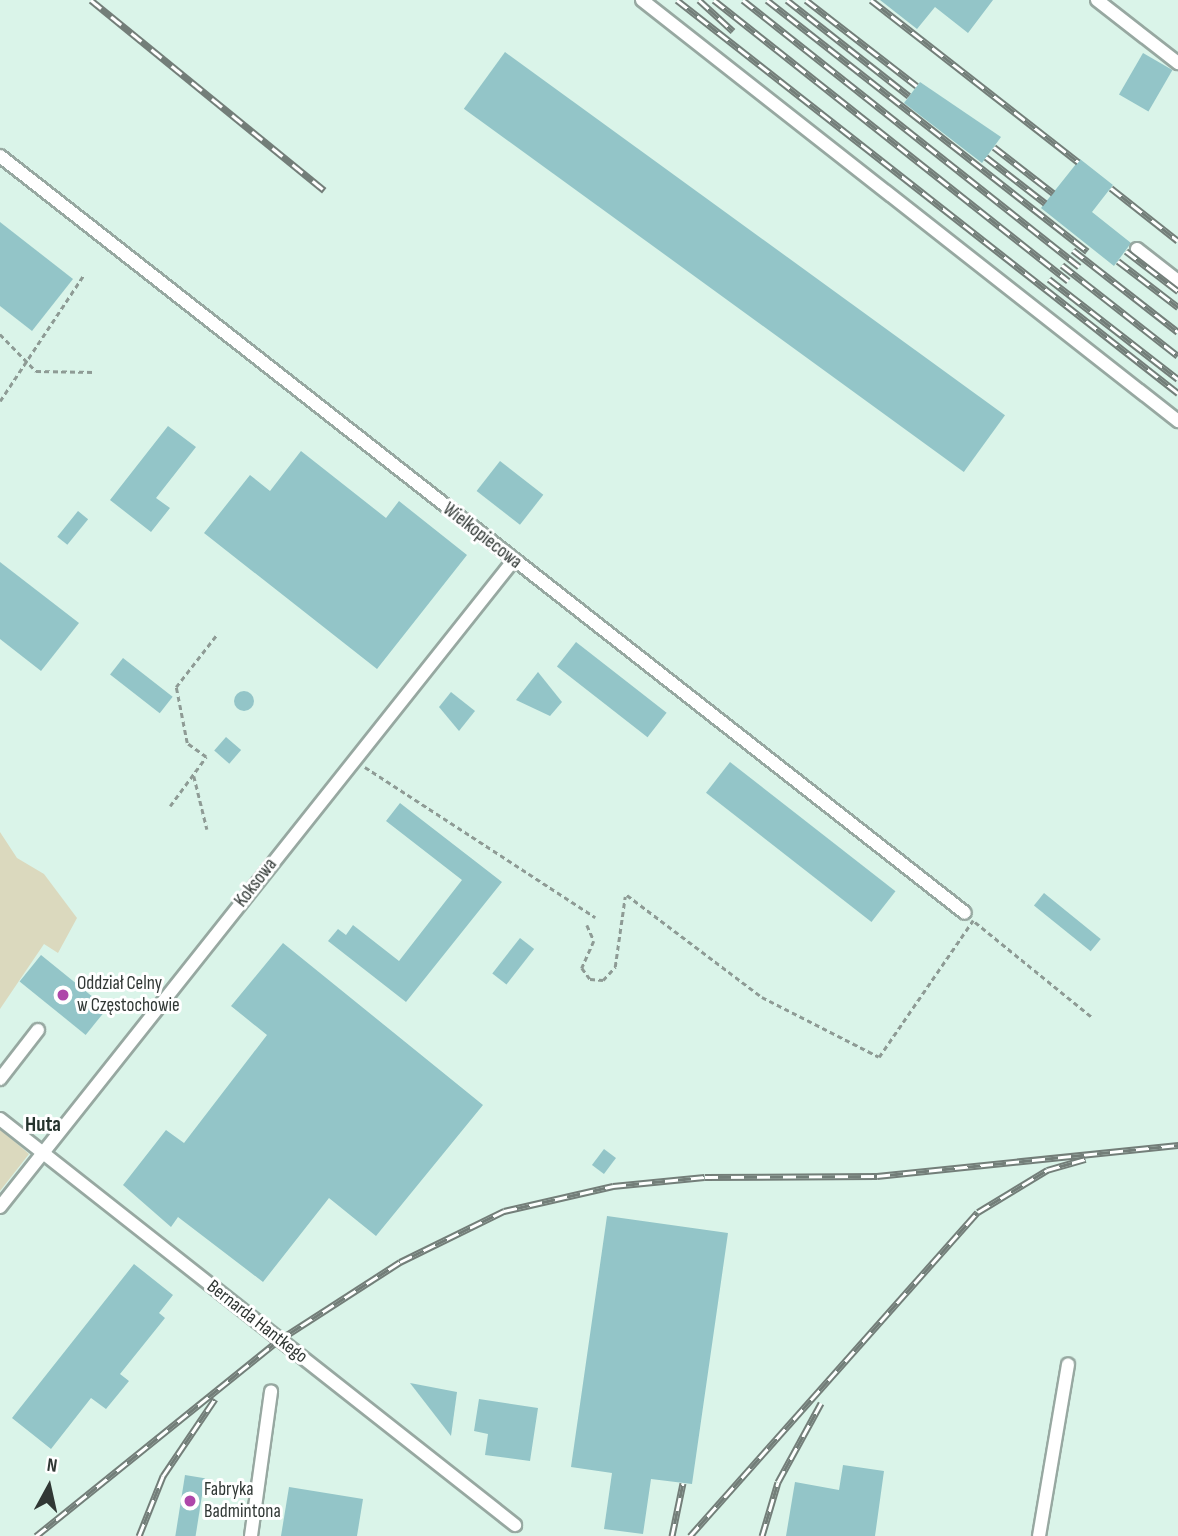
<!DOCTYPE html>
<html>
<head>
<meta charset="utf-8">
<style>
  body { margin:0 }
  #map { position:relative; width:1178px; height:1536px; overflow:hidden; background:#edfff7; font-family:"Sofia Sans Condensed",sans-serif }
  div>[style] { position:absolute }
  .built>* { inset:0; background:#daf4e9; transform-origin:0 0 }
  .green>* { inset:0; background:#dbd9be }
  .building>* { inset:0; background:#93c5c8; transform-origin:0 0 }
  .round { border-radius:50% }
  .path>* { height:2.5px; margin-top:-1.25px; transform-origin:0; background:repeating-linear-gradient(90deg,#8e9b95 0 5px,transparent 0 8.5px) }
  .roads { filter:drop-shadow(2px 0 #97a8a1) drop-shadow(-2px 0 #97a8a1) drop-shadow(0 2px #97a8a1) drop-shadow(0 -2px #97a8a1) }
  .minor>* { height:12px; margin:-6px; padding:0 6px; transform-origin:6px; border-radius:6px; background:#fff }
  .rail>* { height:7px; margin-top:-3.5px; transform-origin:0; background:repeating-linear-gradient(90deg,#fff 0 13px,#737e79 0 26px); box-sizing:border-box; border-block:2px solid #737e79 }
  .dots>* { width:19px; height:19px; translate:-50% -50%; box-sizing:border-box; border:4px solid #fff; border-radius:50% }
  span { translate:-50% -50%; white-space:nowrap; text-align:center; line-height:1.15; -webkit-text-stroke:6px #fff; paint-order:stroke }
  .street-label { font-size:19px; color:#303734 }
  .poi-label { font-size:19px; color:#303734 }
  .left { translate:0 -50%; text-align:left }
  .neighbourhood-label { font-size:21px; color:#25332d; font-weight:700 }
  .north { position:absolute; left:14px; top:1452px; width:70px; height:70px; -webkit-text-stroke:5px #fff; paint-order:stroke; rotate:8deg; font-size:19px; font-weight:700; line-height:28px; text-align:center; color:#303734 }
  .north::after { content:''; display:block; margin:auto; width:24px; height:32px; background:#303734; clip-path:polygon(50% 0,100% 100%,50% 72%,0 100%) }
</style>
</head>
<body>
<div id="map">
  <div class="built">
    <div style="left:0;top:0;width:1178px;height:1536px"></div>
  </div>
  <div class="green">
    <div style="clip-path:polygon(0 832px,17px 858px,44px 874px,77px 918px,58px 953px,44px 944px,0 1009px)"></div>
    <div style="clip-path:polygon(0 1129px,29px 1154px,0 1191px)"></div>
  </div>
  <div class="building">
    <div style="clip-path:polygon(880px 0,993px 0,968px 33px,935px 7px,917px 29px)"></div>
    <div style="left:505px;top:52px;width:618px;height:70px;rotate:36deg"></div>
    <div style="left:1143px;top:53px;width:34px;height:48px;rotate:30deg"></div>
    <div style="clip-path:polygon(920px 82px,1001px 137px,982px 163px,904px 103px)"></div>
    <div style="clip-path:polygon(1080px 159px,1113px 185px,1092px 212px,1131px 243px,1114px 266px,1041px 208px)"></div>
    <div style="clip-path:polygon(0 222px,73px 279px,32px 331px,0 306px)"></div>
    <div style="clip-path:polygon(168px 426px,196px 447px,156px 498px,170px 508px,151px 532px,110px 500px)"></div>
    <div style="clip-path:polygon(301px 451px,386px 518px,399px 501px,467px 555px,377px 669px,204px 533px,250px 475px,270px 491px)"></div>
    <div style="left:500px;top:461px;width:55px;height:38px;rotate:38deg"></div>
    <div style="left:78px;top:511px;width:13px;height:33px;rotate:39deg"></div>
    <div style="clip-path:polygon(0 562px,79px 623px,41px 671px,0 639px)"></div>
    <div style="left:576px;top:642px;width:115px;height:31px;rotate:38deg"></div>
    <div style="left:123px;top:658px;width:63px;height:21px;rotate:38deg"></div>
    <div style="clip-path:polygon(538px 672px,562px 702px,550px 716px,516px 700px)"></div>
    <div class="round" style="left:234px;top:691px;width:20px;height:20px"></div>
    <div style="clip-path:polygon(451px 692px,475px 711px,459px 731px,439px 707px)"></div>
    <div style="left:226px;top:737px;width:20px;height:18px;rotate:41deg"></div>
    <div style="left:730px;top:762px;width:210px;height:39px;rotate:38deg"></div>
    <div style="clip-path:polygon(400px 803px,502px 882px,406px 1002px,328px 941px,338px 929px,346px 935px,353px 925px,399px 961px,462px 880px,386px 821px)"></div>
    <div style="left:1044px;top:893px;width:73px;height:16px;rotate:39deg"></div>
    <div style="left:520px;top:938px;width:18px;height:45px;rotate:38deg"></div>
    <div style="clip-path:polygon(283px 943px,483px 1105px,376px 1236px,329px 1198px,263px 1282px,178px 1217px,171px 1227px,123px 1185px,166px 1130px,184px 1143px,267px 1035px,231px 1006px)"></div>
    <div style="left:41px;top:955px;width:85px;height:34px;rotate:39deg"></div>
    <div style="left:604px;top:1149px;width:15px;height:20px;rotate:37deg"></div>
    <div style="clip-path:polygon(607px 1216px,728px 1233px,692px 1484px,651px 1479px,643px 1534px,604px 1529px,612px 1473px,571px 1467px)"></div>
    <div style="clip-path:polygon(134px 1264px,173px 1295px,159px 1313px,165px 1318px,120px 1374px,129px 1381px,106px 1409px,91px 1398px,51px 1449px,12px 1418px)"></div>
    <div style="clip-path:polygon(410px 1383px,457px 1392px,451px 1436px)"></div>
    <div style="clip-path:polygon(479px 1399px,538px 1408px,530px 1461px,485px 1455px,488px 1434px,474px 1431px)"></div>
    <div style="clip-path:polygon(843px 1465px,884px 1471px,875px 1536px,786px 1536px,795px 1482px,839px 1490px)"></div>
    <div style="left:185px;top:1475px;width:20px;height:62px;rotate:9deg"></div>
    <div style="clip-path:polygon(289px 1487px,363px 1499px,357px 1536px,281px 1536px)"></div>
  </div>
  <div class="path">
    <div style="left:0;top:334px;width:52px;rotate:45.8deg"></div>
    <div style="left:36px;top:371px;width:58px;rotate:1deg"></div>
    <div style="left:0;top:401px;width:150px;rotate:-56.4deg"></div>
    <div style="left:365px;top:767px;width:275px;rotate:33.1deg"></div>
    <div style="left:194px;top:776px;width:55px;rotate:76.2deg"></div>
    <div style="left:170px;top:806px;width:61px;rotate:-53.7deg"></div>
    <div style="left:206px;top:757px;width:24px;rotate:-144deg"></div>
    <div style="left:187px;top:743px;width:57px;rotate:-101.1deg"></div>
    <div style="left:176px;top:687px;width:68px;rotate:-52.1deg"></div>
    <div style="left:627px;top:895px;width:169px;rotate:37.1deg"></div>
    <div style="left:762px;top:997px;width:131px;rotate:27.1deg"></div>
    <div style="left:879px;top:1057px;width:166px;rotate:-55.5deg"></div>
    <div style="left:975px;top:922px;width:151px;rotate:39.1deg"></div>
    <div style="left:587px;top:925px;width:17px;rotate:66deg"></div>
    <div style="left:594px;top:941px;width:30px;rotate:114deg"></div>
    <div style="left:582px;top:968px;width:14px;rotate:54deg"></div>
    <div style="left:590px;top:979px;width:13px;rotate:4deg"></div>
    <div style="left:603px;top:980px;width:18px;rotate:-47deg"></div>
    <div style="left:615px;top:967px;width:71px;rotate:-81.9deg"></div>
  </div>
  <div class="roads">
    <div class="minor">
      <div style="left:642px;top:0;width:682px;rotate:38.15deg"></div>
      <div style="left:1097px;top:0;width:103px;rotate:37.9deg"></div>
      <div style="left:0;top:156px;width:1226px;rotate:38.11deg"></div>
      <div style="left:1137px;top:249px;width:52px;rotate:38deg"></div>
      <div style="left:0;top:1079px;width:62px;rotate:-52.2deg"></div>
      <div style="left:0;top:1119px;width:656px;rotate:38.25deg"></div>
      <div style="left:0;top:1207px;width:825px;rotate:-51.55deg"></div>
      <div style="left:251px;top:1536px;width:146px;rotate:-82.1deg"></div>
      <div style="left:1039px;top:1536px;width:174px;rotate:-80.4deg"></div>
    </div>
  </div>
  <div class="rail">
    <div style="left:91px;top:0;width:301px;rotate:39.2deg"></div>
    <div style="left:677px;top:0;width:637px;rotate:38.11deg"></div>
    <div style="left:699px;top:0;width:46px;rotate:42.4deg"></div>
    <div style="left:714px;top:0;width:452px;rotate:38.4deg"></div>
    <div style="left:743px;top:0;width:429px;rotate:38.4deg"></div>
    <div style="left:767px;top:0;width:407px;rotate:38.1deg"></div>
    <div style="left:787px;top:0;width:155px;rotate:38.2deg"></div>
    <div style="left:806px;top:0;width:140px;rotate:37.8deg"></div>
    <div style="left:871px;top:0;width:263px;rotate:38deg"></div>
    <div style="left:994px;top:147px;width:75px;rotate:37.9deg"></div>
    <div style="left:986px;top:157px;width:75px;rotate:37.9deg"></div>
    <div style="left:1111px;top:188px;width:85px;rotate:38.3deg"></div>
    <div style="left:1073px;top:250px;width:133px;rotate:38deg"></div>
    <div style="left:1126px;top:251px;width:66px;rotate:37.6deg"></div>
    <div style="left:1118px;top:261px;width:76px;rotate:37.5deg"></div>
    <div style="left:1062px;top:265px;width:147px;rotate:38.1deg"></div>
    <div style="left:1049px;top:279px;width:163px;rotate:37.8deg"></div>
    <div style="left:36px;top:1536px;width:312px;rotate:-38.9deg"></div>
    <div style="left:279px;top:1340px;width:144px;rotate:-32.8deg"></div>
    <div style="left:400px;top:1262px;width:116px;rotate:-26.1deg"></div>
    <div style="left:504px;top:1211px;width:112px;rotate:-12.9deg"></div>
    <div style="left:613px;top:1186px;width:92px;rotate:-5.6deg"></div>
    <div style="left:705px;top:1177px;width:172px;rotate:-0.3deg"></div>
    <div style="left:877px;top:1176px;width:303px;rotate:-5.9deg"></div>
    <div style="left:139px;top:1536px;width:65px;rotate:-68.2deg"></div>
    <div style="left:163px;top:1476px;width:93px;rotate:-56deg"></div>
    <div style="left:672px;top:1536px;width:54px;rotate:-78.3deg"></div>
    <div style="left:690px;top:1536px;width:433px;rotate:-48.4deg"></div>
    <div style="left:978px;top:1212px;width:81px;rotate:-31.3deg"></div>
    <div style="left:1047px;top:1170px;width:40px;rotate:-16deg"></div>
    <div style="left:762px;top:1536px;width:56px;rotate:-73.5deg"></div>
    <div style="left:778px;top:1482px;width:90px;rotate:-61.4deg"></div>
  </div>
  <div class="dots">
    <div style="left:63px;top:995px;background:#ae47aa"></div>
    <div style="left:190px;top:1501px;background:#ae47aa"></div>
  </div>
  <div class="street-label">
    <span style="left:482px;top:536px;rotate:38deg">Wielkopiecowa</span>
    <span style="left:256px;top:883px;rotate:-52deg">Koksowa</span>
    <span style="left:257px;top:1322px;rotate:38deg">Bernarda Hantkego</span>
  </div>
  <div class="poi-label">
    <span class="left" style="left:77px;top:995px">Oddział Celny<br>w Częstochowie</span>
    <span class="left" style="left:204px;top:1501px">Fabryka<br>Badmintona</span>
  </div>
  <div class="neighbourhood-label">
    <span style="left:43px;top:1125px">Huta</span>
  </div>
  <div class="north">N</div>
</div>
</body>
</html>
